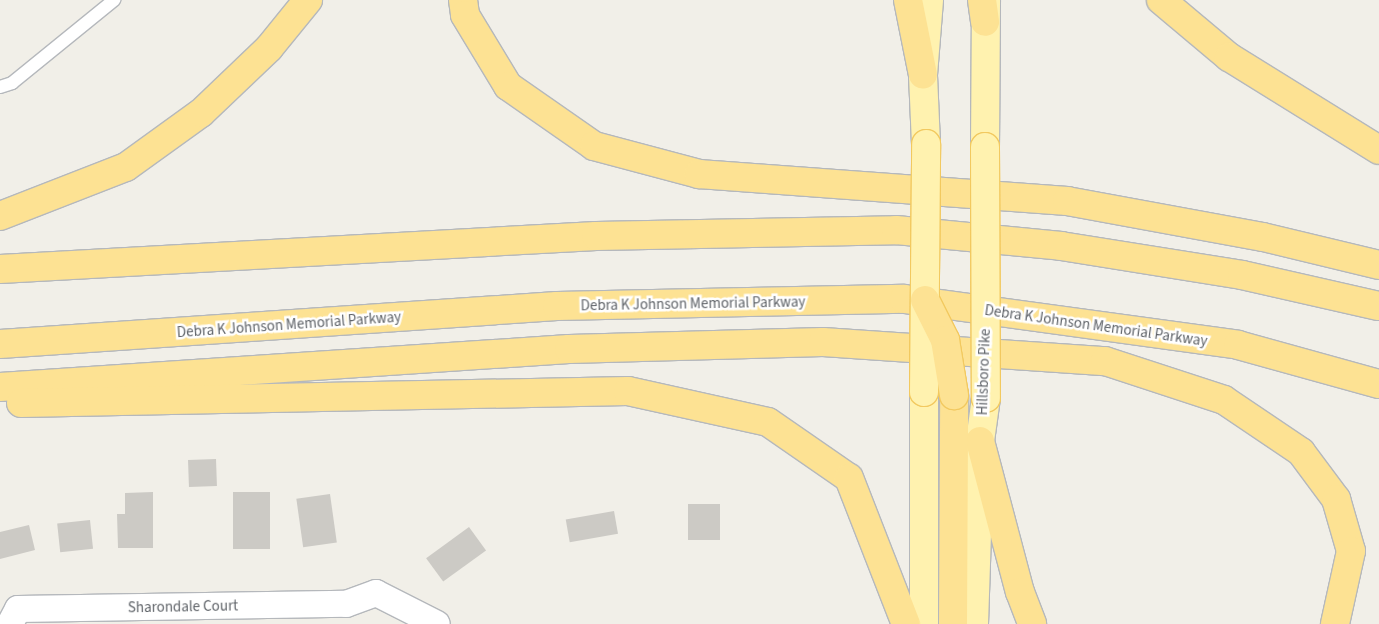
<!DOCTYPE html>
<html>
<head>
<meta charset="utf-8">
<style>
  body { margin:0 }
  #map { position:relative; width:1379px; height:624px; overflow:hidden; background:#f1efe8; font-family:"Source Sans 3",sans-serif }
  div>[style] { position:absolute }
  .building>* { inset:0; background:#cccac5; transform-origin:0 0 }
  .roads { filter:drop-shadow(1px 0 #b5b8bc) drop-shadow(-1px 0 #b5b8bc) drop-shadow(0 1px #b5b8bc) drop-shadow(0 -1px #b5b8bc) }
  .lane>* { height:12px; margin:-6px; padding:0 6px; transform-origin:6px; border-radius:6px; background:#fff }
  .street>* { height:26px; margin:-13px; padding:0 13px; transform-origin:13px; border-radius:13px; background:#fff }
  .primary>* { height:28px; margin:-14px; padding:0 14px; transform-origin:14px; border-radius:14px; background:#fff2af }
  .highway>* { height:28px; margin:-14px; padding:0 14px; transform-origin:14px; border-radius:14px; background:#fde293 }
  .bridges { filter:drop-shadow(1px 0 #f2c960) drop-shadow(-1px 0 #f2c960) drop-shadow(0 1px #f2c960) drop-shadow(0 -1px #f2c960) }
  .primary-bridge>* { height:28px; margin:-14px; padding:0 14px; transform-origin:14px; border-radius:14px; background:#fff2af }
  .highway-bridge>* { height:28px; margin:-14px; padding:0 14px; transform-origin:14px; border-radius:14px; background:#fde293 }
  span { translate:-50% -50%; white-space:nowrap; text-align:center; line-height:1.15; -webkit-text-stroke:5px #fff; paint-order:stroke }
  .street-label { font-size:15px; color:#5f6368 }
</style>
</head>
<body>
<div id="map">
  <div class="building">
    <div style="left:216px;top:459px;width:27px;height:28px;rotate:88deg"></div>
    <div style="clip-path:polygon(153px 492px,153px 548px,118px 548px,117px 514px,125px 514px,125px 493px)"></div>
    <div style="left:233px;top:492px;width:37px;height:57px"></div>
    <div style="left:330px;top:494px;width:49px;height:34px;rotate:82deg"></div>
    <div style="left:688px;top:504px;width:32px;height:36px"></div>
    <div style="left:614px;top:511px;width:23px;height:49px;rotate:80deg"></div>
    <div style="left:90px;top:520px;width:29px;height:33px;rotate:84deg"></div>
    <div style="clip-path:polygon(29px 525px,35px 550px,0 559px,0 532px)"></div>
    <div style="left:469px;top:527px;width:29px;height:53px;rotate:54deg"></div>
  </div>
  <div class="roads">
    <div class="lane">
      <div style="left:0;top:87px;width:13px;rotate:-18deg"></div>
      <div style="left:12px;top:83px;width:132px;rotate:-39.1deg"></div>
    </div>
    <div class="street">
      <div style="left:10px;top:624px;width:17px;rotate:-62deg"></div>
      <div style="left:18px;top:609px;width:328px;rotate:-0.9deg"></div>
      <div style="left:346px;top:604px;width:32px;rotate:-20deg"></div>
      <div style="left:376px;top:593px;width:68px;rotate:26.9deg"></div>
    </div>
    <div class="primary">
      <div style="left:926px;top:144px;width:69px;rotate:-92.5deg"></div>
      <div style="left:923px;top:75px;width:75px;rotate:-85.4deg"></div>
      <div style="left:985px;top:147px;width:147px;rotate:-89.6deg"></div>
      <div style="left:924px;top:624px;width:232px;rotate:-90deg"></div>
      <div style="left:974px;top:624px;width:183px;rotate:-88.1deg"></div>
      <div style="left:980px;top:441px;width:43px;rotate:-82.1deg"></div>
    </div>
    <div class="highway">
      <div style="left:463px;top:0;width:15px;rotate:82deg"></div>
      <div style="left:465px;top:15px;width:83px;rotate:58.8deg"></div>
      <div style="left:508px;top:86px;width:105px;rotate:34.9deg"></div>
      <div style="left:594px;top:146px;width:109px;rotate:14.9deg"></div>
      <div style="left:699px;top:174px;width:369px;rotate:4.2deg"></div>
      <div style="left:1067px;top:201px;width:199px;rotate:10.4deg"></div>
      <div style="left:1263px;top:237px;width:119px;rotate:13.6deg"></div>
      <div style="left:908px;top:0;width:76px;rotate:78.7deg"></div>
      <div style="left:982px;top:0;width:22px;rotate:82deg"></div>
      <div style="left:1161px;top:0;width:89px;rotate:40deg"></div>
      <div style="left:1229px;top:57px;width:176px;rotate:31.8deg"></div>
      <div style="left:0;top:216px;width:135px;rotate:-21.3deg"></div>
      <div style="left:126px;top:167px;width:92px;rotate:-35.8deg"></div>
      <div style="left:201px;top:113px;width:94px;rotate:-43.7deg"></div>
      <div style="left:269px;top:48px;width:62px;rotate:-50.9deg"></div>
      <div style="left:0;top:269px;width:597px;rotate:-3.17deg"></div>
      <div style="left:596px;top:236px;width:300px;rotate:-1.1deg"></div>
      <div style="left:896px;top:230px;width:166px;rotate:5.5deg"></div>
      <div style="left:1061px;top:246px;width:183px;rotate:9.1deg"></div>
      <div style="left:1242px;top:275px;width:140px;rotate:12.8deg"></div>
      <div style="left:0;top:344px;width:558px;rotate:-3.9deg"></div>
      <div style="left:557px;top:306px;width:347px;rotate:-1.2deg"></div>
      <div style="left:904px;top:299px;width:337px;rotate:7.8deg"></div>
      <div style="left:1238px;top:345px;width:146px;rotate:15.5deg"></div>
      <div style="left:0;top:387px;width:570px;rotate:-3.82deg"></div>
      <div style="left:569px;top:349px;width:254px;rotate:-1.6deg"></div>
      <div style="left:823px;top:342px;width:283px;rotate:3.9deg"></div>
      <div style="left:1105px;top:361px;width:125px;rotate:18.1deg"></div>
      <div style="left:1224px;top:400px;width:93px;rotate:34deg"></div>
      <div style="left:1301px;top:452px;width:59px;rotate:53.3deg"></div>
      <div style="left:1336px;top:499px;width:54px;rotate:73.9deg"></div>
      <div style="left:1351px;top:551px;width:75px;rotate:102.4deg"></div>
      <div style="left:21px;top:403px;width:607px;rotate:-1.13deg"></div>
      <div style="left:628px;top:391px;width:143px;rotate:12.5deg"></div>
      <div style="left:768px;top:422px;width:98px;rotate:34.7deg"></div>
      <div style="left:849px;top:478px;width:157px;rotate:68.7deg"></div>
      <div style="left:980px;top:441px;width:156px;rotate:75.2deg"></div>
      <div style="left:1020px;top:592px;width:34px;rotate:69deg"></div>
      <div style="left:953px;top:624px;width:229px;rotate:-89.7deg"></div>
    </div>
  </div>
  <div class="bridges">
    <div class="primary-bridge">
      <div style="left:985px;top:147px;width:251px;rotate:89.8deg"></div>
      <div style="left:924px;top:392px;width:248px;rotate:-89.5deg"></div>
    </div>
    <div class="highway-bridge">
      <div style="left:925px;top:300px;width:45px;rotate:63.4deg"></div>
      <div style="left:945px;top:340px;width:56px;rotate:80.7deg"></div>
    </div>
  </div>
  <div class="street-label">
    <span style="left:693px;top:304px;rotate:-1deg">Debra K Johnson Memorial Parkway</span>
    <span style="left:289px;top:325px;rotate:-4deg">Debra K Johnson Memorial Parkway</span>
    <span style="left:1096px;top:326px;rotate:8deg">Debra K Johnson Memorial Parkway</span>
    <span style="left:984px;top:372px;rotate:-88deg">Hillsboro Pike</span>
    <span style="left:183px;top:607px;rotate:-1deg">Sharondale Court</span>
  </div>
</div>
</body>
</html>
